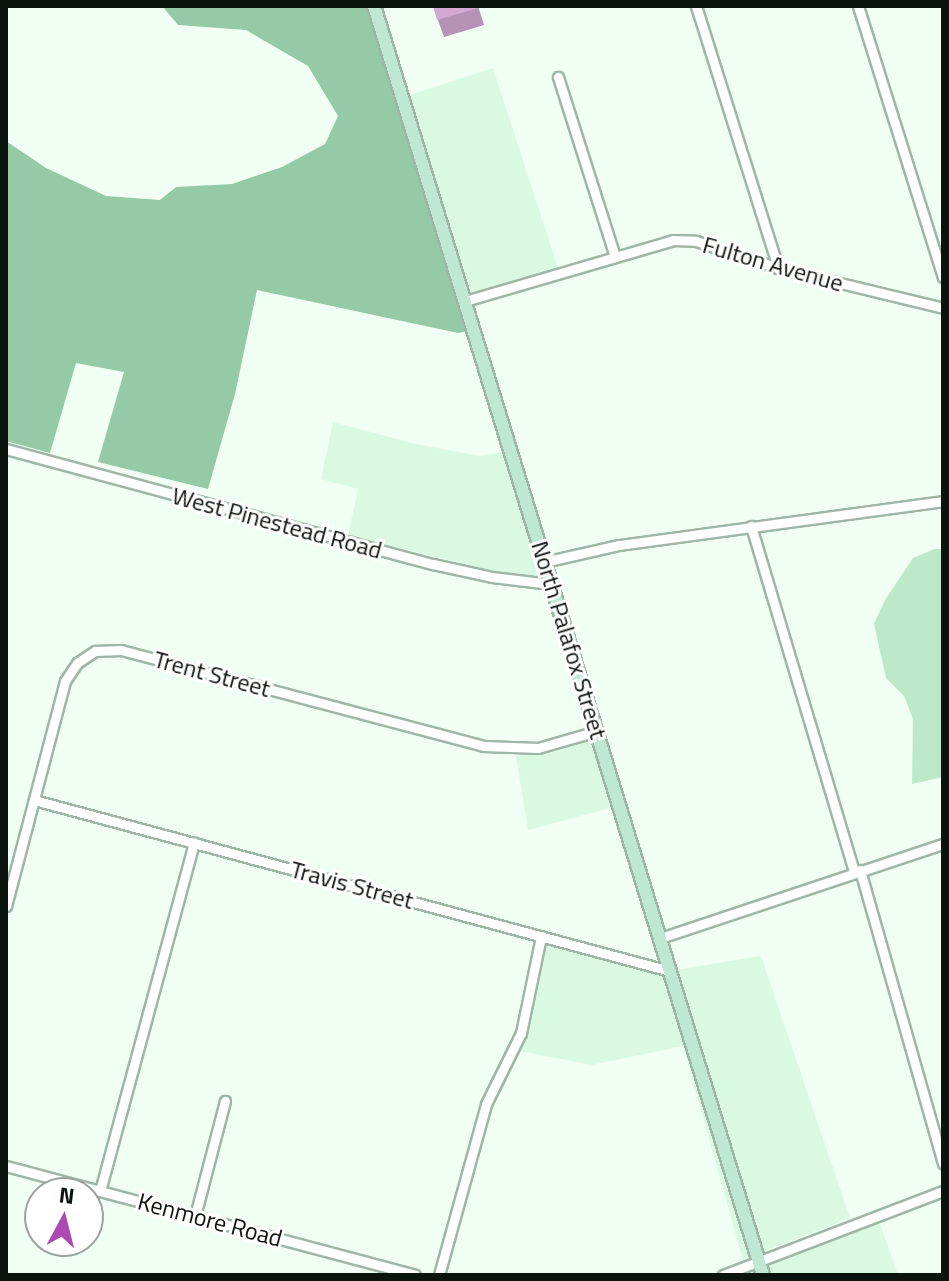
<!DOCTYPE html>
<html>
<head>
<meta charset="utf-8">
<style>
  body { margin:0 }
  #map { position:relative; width:949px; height:1281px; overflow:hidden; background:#f0fef4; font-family:"Titillium Web",sans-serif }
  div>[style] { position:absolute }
  .built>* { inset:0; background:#d9f9e3; transform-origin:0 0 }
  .green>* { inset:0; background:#bde9ca }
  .forest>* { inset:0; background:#95caa6 }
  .roads { filter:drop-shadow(2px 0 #9fb6a6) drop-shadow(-2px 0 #9fb6a6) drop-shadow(0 2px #9fb6a6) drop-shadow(0 -2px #9fb6a6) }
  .minor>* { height:9px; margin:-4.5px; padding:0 4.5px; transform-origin:4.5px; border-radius:4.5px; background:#fff }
  .secondary>* { height:12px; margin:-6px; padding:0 6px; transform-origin:6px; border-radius:6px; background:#bfe8d2 }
  .wall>* { inset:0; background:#b591b6 }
  .building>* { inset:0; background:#d3a9d4 }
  span { translate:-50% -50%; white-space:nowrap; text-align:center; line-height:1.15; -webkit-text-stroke:6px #fff; paint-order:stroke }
  .street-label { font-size:24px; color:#0b130d }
  .frame { position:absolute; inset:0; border:8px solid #0b130d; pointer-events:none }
  .north { position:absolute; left:24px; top:1177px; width:80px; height:80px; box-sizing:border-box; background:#fff; border:2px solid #9da19e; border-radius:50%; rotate:7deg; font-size:22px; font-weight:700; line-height:32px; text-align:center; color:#0b130d }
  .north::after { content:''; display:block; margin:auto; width:28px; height:36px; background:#ac4ab1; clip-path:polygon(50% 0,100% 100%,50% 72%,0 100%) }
</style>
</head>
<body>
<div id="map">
  <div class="built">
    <div style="left:493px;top:68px;width:210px;height:90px;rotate:72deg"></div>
    <div style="clip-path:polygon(333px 422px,416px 444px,480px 456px,505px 452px,543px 577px,493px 571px,348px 535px,358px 489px,321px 479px)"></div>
    <div style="clip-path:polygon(593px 739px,614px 807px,528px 830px,516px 756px,555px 752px)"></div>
    <div style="clip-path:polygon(545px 944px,666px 976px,751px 1257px,743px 1260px,683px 1046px,591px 1065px,520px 1051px)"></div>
    <div style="clip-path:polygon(761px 956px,850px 1218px,762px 1252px,676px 970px)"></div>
    <div style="clip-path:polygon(879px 1221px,898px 1275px,770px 1275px,766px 1265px)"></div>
  </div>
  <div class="green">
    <div style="clip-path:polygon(934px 549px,943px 549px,943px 777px,912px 784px,913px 719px,904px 696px,886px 678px,874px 624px,885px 600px,913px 558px)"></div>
  </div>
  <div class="forest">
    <div style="clip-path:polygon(162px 6px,367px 6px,468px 331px,458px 333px,257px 290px,235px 394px,208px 489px,98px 462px,124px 372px,76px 363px,50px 453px,6px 441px,6px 141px,46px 168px,106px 196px,160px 200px,176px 187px,232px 184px,282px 167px,325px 144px,338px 116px,308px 66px,246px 30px,178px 25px)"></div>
  </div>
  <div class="roads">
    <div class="minor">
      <div style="left:696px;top:6px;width:275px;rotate:72.6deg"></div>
      <div style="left:858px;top:6px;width:284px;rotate:72.6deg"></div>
      <div style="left:558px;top:77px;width:189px;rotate:72.4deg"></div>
      <div style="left:465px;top:301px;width:217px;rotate:-16.3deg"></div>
      <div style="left:673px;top:240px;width:23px;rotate:2deg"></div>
      <div style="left:696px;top:241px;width:86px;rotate:18.2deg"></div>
      <div style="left:778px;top:268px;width:170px;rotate:13.6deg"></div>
      <div style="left:6px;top:449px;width:442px;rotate:15.1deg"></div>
      <div style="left:433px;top:564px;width:60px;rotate:12.4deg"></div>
      <div style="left:492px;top:577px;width:59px;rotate:6.8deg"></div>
      <div style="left:751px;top:526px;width:361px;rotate:73.4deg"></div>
      <div style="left:544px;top:562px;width:77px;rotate:-12.8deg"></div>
      <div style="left:619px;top:545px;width:327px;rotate:-7.7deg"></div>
      <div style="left:34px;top:800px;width:659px;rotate:15.05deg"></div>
      <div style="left:860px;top:870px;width:305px;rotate:74.2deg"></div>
      <div style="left:6px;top:906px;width:233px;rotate:-75.3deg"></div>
      <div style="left:65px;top:681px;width:22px;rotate:-56deg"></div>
      <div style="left:77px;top:663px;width:22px;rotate:-34deg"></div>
      <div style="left:95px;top:651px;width:26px;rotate:-2deg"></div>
      <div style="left:121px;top:650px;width:375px;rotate:14.8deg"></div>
      <div style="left:484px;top:746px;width:54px;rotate:2.1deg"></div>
      <div style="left:538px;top:748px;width:61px;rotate:-16.1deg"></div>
      <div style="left:660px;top:938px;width:298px;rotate:-18.4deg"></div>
      <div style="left:6px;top:1166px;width:423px;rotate:14.9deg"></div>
      <div style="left:100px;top:1191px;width:361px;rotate:-74.9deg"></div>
      <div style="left:195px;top:1216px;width:119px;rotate:-75.4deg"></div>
      <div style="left:439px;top:1275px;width:177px;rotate:-74.6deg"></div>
      <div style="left:486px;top:1104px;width:79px;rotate:-63.8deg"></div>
      <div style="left:521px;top:1033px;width:99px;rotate:-78.3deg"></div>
      <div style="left:723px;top:1275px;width:235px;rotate:-20.9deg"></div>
    </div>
    <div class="secondary">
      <div style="left:374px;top:6px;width:1327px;rotate:72.96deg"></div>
    </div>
  </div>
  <div class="wall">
    <div style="clip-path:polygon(433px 6px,478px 6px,484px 25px,444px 37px)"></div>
  </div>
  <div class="building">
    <div style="clip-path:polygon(433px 6px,477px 6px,478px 8px,437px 20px)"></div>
  </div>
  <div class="street-label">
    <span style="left:773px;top:264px;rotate:16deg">Fulton Avenue</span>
    <span style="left:277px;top:523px;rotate:15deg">West Pinestead Road</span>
    <span style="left:569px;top:640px;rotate:73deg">North Palafox Street</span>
    <span style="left:212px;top:674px;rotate:15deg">Trent Street</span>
    <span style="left:352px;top:885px;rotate:15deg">Travis Street</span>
    <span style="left:210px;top:1220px;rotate:15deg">Kenmore Road</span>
  </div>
  <div class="frame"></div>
  <div class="north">N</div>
</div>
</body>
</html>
